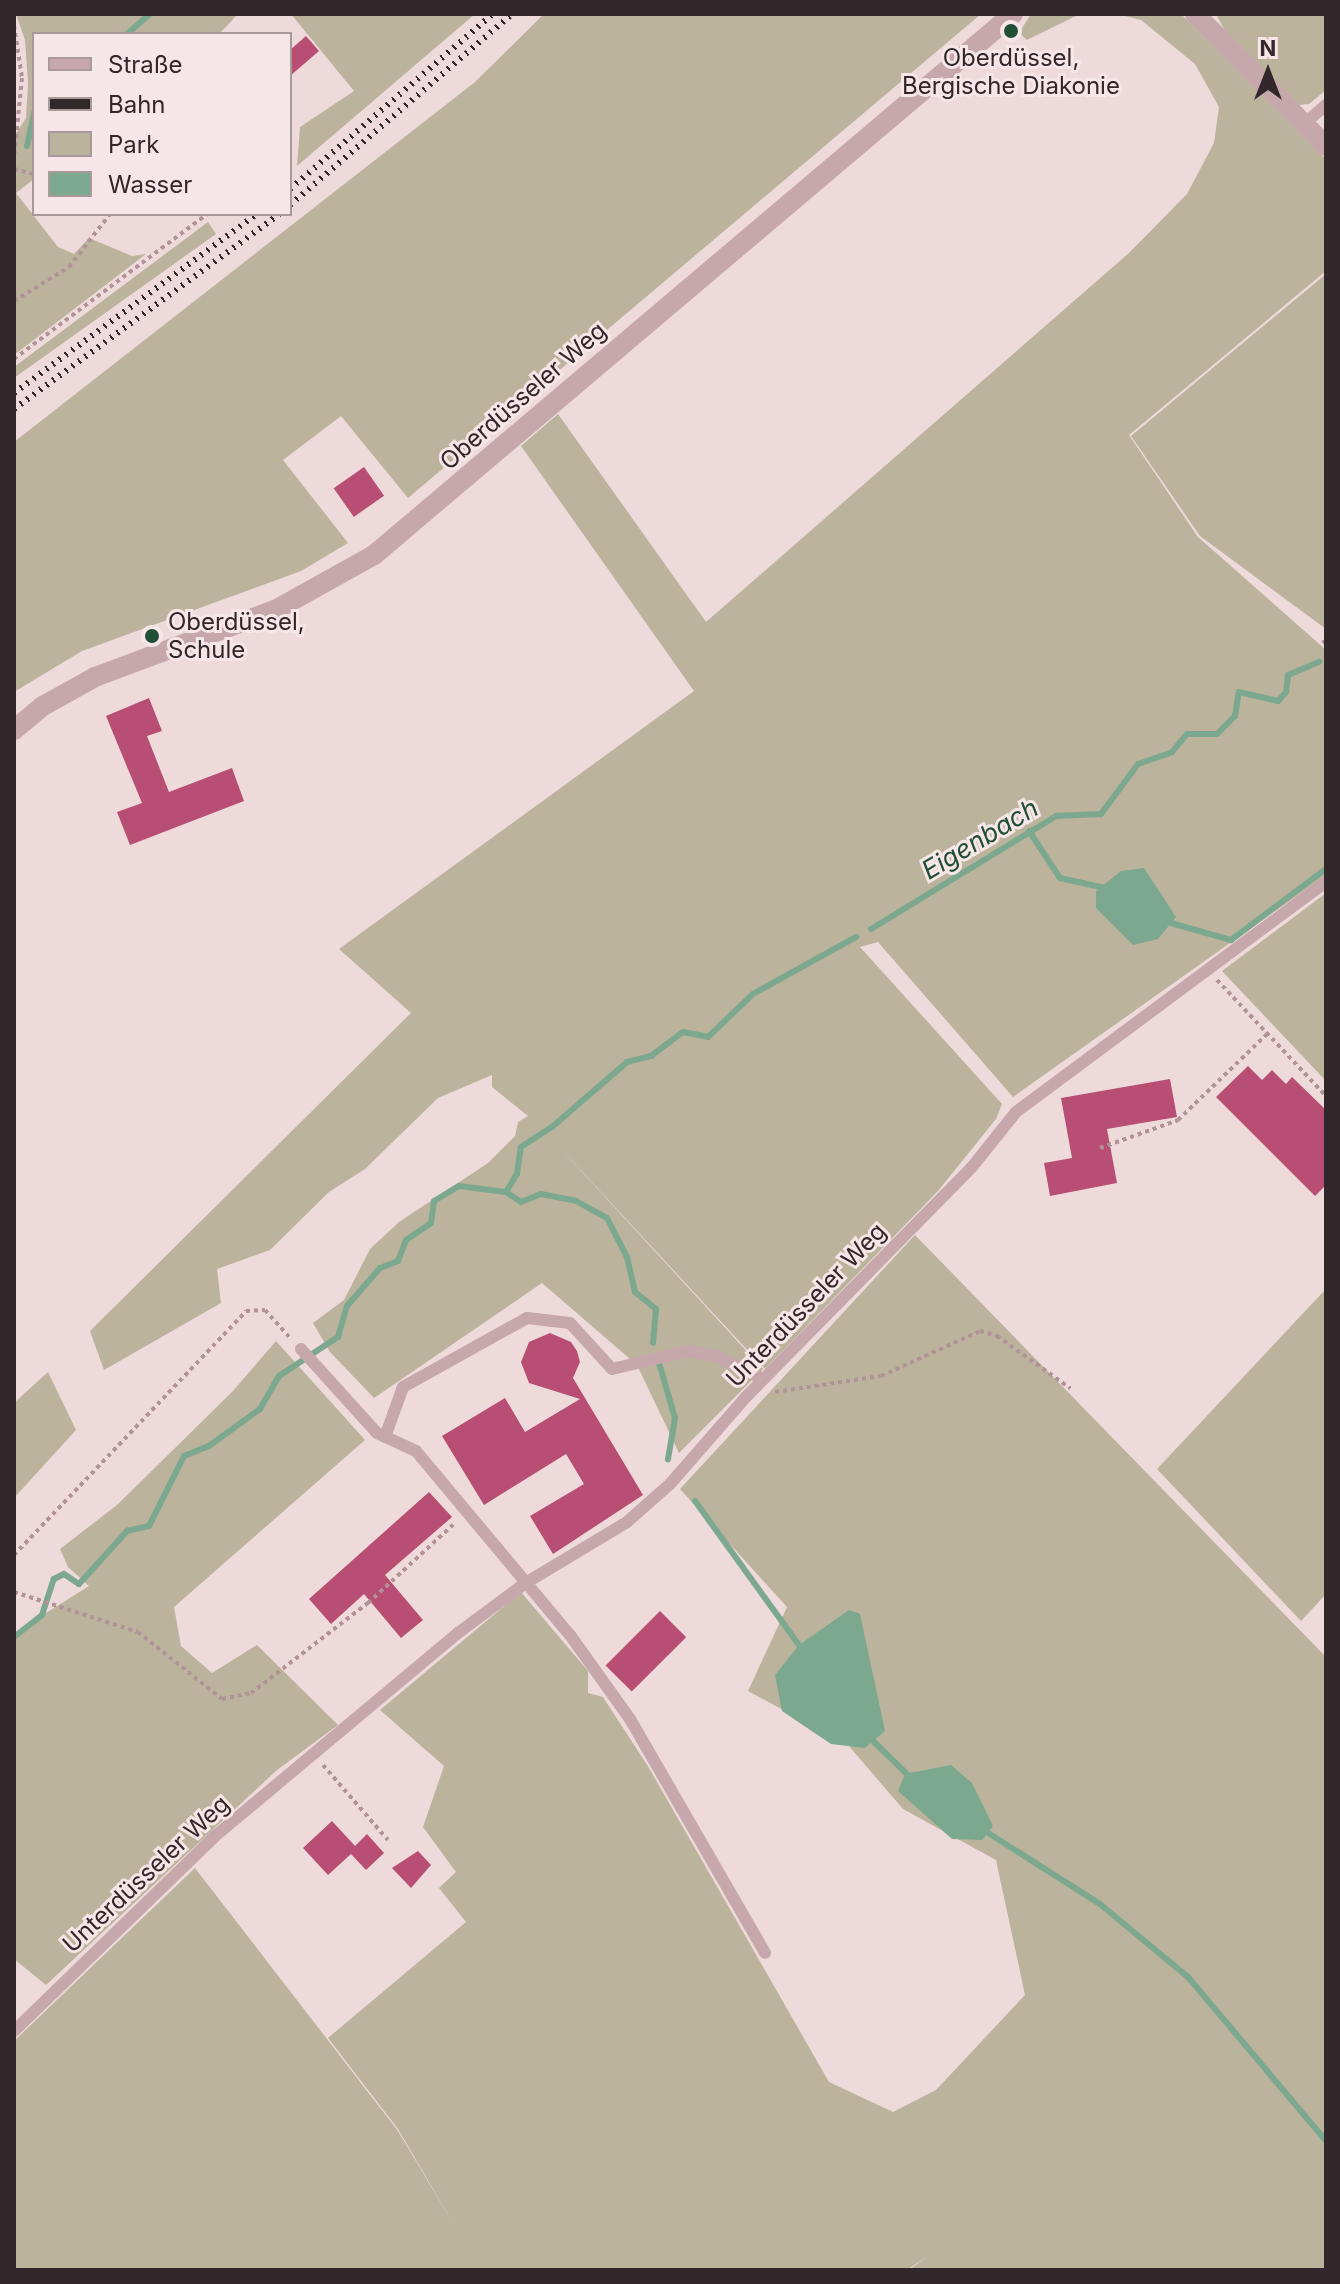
<!DOCTYPE html>
<html>
<head>
<meta charset="utf-8">
<style>
  body { margin:0 }
  #map { position:relative; width:1340px; height:2284px; overflow:hidden; background:#eedadb; font-family:Inter,sans-serif }
  div>[style] { position:absolute }
  .green>* { inset:0; background:#bbb39c }
  .water>* { inset:0; background:#7ca88f }
  .stream>* { height:6px; margin:-3px; padding:0 3px; transform-origin:3px; border-radius:3px; background:#7ca88f }
  .building>* { inset:0; background:#b94e74; transform-origin:0 0 }
  .path>* { height:4px; margin-top:-2px; transform-origin:0; background:repeating-linear-gradient(90deg,#b09297 0 4px,transparent 0 8px) }
  .service>* { height:12px; margin:-6px; padding:0 6px; transform-origin:6px; border-radius:6px; background:#c5a7ac }
  .tertiary>* { height:20px; margin:-10px; padding:0 10px; transform-origin:10px; border-radius:10px; background:#c5a7ac }
  .rail>* { height:6px; margin-top:-3px; transform-origin:0; background:repeating-linear-gradient(90deg,#32272a 0 2px,transparent 0 8px) }
  .dots>* { width:22px; height:22px; translate:-50% -50%; box-sizing:border-box; border:4px solid #f7e6e7; border-radius:50% }
  span { translate:-50% -50%; white-space:nowrap; text-align:center; line-height:1.15; -webkit-text-stroke:6px #f7e6e7; paint-order:stroke }
  .poi-label { font-size:24px; color:#32272a }
  .left { translate:0 -50%; text-align:left }
  .street-label { font-size:24px; color:#32272a }
  .water-label { font-size:26px; color:#214f36; font-style:italic }
  .frame { position:absolute; inset:0; border:16px solid #32272a; pointer-events:none }
  .legend { position:absolute; left:32px; top:32px; width:260px; height:184px; box-sizing:border-box; background:#f7e6e7; border:2px solid #a89a9b; margin:0; padding:10px 14px; list-style:none; font-size:24px; color:#32272a }
  .legend li { display:flex; align-items:center; gap:16px; height:40px }
  .legend b { width:40px; border:2px solid #a89a9b }
  .north { position:absolute; left:1228px; top:32px; width:80px; height:80px; -webkit-text-stroke:6px #f7e6e7; paint-order:stroke; rotate:0deg; font-size:22px; font-weight:700; line-height:32px; text-align:center; color:#32272a }
  .north::after { content:''; display:block; margin:auto; width:28px; height:36px; background:#32272a; clip-path:polygon(50% 0,100% 100%,50% 72%,0 100%) }
</style>
</head>
<body>
<div id="map">
  <div class="green">
    <div style="clip-path:polygon(16px 14px,238px 14px,219px 34px,34px 34px,34px 179px,16px 193px,58px 247px,74px 254px,89px 238px,132px 256px,146px 254px,14px 355px,14px 43px,15px 135px,26px 118px,28px 83px,25px 40px)"></div>
    <div style="clip-path:polygon(291px 14px,475px 14px,297px 166px,300px 127px,354px 91px)"></div>
    <div style="clip-path:polygon(544px 14px,981px 14px,408px 498px,341px 416px,283px 460px,348px 543px,301px 571px,82px 651px,14px 692px,14px 442px,475px 82px)"></div>
    <div style="clip-path:polygon(1031px 14px,1080px 14px,1027px 40px,1019px 33px)"></div>
    <div style="clip-path:polygon(1117px 14px,1181px 14px,1326px 159px,1326px 271px,1129px 435px,1198px 537px,1326px 650px,1326px 875px,1013px 1097px,878px 942px,860px 947px,1002px 1104px,996px 1119px,938px 1191px,765px 1369px,549px 1136px,763px 1369px,679px 1453px,637px 1365px,542px 1283px,374px 1398px,330px 1352px,313px 1323px,344px 1300px,370px 1249px,399px 1222px,488px 1163px,515px 1136px,518px 1122px,528px 1116px,492px 1087px,492px 1075px,438px 1098px,365px 1169px,329px 1192px,270px 1250px,217px 1269px,221px 1303px,104px 1370px,90px 1331px,411px 1013px,339px 949px,694px 691px,521px 446px,558px 414px,706px 622px,1129px 253px,1187px 194px,1214px 143px,1219px 107px,1195px 64px,1141px 20px)"></div>
    <div style="clip-path:polygon(1216px 14px,1326px 14px,1326px 90px,1309px 104px,1298px 105px,1225px 31px)"></div>
    <div style="clip-path:polygon(208px 222px,216px 234px,14px 378px,14px 367px)"></div>
    <div style="clip-path:polygon(1326px 274px,1326px 629px,1200px 536px,1131px 436px)"></div>
    <div style="clip-path:polygon(1326px 893px,1326px 1081px,1222px 971px)"></div>
    <div style="clip-path:polygon(915px 1235px,1326px 1657px,1326px 2270px,909px 2270px,928px 2256px,907px 2270px,14px 2270px,14px 2041px,195px 1868px,398px 2131px,457px 2230px,398px 2129px,328px 2038px,466px 1922px,439px 1888px,456px 1872px,423px 1827px,444px 1766px,380px 1710px,521px 1592px,588px 1671px,588px 1693px,603px 1697px,649px 1768px,829px 2082px,893px 2112px,936px 2090px,1025px 1995px,996px 1860px,903px 1809px,848px 1745px,748px 1691px,787px 1607px,680px 1489px)"></div>
    <div style="clip-path:polygon(1324px 1291px,1326px 1594px,1301px 1621px,1157px 1469px)"></div>
    <div style="clip-path:polygon(276px 1341px,365px 1440px,174px 1607px,181px 1646px,212px 1673px,257px 1645px,338px 1725px,277px 1770px,46px 1985px,14px 1959px,14px 1633px,89px 1586px,68px 1567px,60px 1549px,117px 1505px,233px 1391px)"></div>
    <div style="clip-path:polygon(48px 1372px,76px 1430px,14px 1498px,14px 1403px)"></div>
  </div>
  <div class="water">
    <div style="clip-path:polygon(1144px 868px,1176px 917px,1158px 939px,1133px 945px,1096px 908px,1096px 891px,1121px 871px)"></div>
    <div style="clip-path:polygon(849px 1610px,860px 1614px,885px 1731px,865px 1748px,831px 1744px,782px 1711px,775px 1675px,799px 1645px)"></div>
    <div style="clip-path:polygon(951px 1765px,972px 1783px,993px 1826px,982px 1840px,952px 1839px,898px 1791px,905px 1774px)"></div>
  </div>
  <div class="stream">
    <div style="left:127px;top:34px;width:30px;rotate:-41deg"></div>
    <div style="left:27px;top:146px;width:35px;rotate:-78deg"></div>
    <div style="left:1029px;top:831px;width:56px;rotate:56.6deg"></div>
    <div style="left:1060px;top:878px;width:46px;rotate:12.5deg"></div>
    <div style="left:1164px;top:921px;width:70px;rotate:15.8deg"></div>
    <div style="left:1231px;top:940px;width:119px;rotate:-36.8deg"></div>
    <div style="left:871px;top:929px;width:217px;rotate:-31.4deg"></div>
    <div style="left:1056px;top:816px;width:45px;rotate:-2.5deg"></div>
    <div style="left:1101px;top:814px;width:62px;rotate:-53.5deg"></div>
    <div style="left:1138px;top:764px;width:36px;rotate:-19deg"></div>
    <div style="left:1172px;top:752px;width:23px;rotate:-50deg"></div>
    <div style="left:1187px;top:734px;width:30px"></div>
    <div style="left:1217px;top:734px;width:25px;rotate:-45deg"></div>
    <div style="left:1235px;top:716px;width:24px;rotate:-81deg"></div>
    <div style="left:1239px;top:692px;width:40px;rotate:13deg"></div>
    <div style="left:1278px;top:701px;width:12px;rotate:-48deg"></div>
    <div style="left:1286px;top:692px;width:17px;rotate:-83deg"></div>
    <div style="left:1288px;top:675px;width:34px;rotate:-23deg"></div>
    <div style="left:506px;top:1192px;width:18px;rotate:34deg"></div>
    <div style="left:521px;top:1202px;width:22px;rotate:-22deg"></div>
    <div style="left:541px;top:1194px;width:36px;rotate:11deg"></div>
    <div style="left:576px;top:1201px;width:35px;rotate:29deg"></div>
    <div style="left:607px;top:1218px;width:44px;rotate:62.9deg"></div>
    <div style="left:627px;top:1257px;width:36px;rotate:77deg"></div>
    <div style="left:635px;top:1292px;width:27px;rotate:39deg"></div>
    <div style="left:656px;top:1309px;width:34px;rotate:95deg"></div>
    <div style="left:659px;top:1363px;width:57px;rotate:73.8deg"></div>
    <div style="left:675px;top:1418px;width:42px;rotate:99.7deg"></div>
    <div style="left:695px;top:1501px;width:185px;rotate:54.2deg"></div>
    <div style="left:14px;top:1637px;width:36px;rotate:-38deg"></div>
    <div style="left:42px;top:1615px;width:38px;rotate:-72deg"></div>
    <div style="left:54px;top:1579px;width:11px;rotate:-27deg"></div>
    <div style="left:64px;top:1574px;width:18px;rotate:34deg"></div>
    <div style="left:79px;top:1584px;width:72px;rotate:-47.8deg"></div>
    <div style="left:127px;top:1531px;width:23px;rotate:-13deg"></div>
    <div style="left:149px;top:1526px;width:78px;rotate:-63.4deg"></div>
    <div style="left:184px;top:1456px;width:27px;rotate:-22deg"></div>
    <div style="left:209px;top:1446px;width:63px;rotate:-36deg"></div>
    <div style="left:260px;top:1409px;width:38px;rotate:-60deg"></div>
    <div style="left:279px;top:1376px;width:71px;rotate:-33.5deg"></div>
    <div style="left:338px;top:1337px;width:32px;rotate:-74deg"></div>
    <div style="left:347px;top:1306px;width:50px;rotate:-49deg"></div>
    <div style="left:380px;top:1268px;width:19px;rotate:-21deg"></div>
    <div style="left:398px;top:1261px;width:22px;rotate:-69deg"></div>
    <div style="left:406px;top:1240px;width:30px;rotate:-34deg"></div>
    <div style="left:431px;top:1223px;width:22px;rotate:-82deg"></div>
    <div style="left:434px;top:1201px;width:29px;rotate:-31deg"></div>
    <div style="left:459px;top:1186px;width:47px;rotate:7.3deg"></div>
    <div style="left:506px;top:1192px;width:21px;rotate:-59deg"></div>
    <div style="left:517px;top:1174px;width:27px;rotate:-82deg"></div>
    <div style="left:521px;top:1147px;width:37px;rotate:-33deg"></div>
    <div style="left:552px;top:1127px;width:99px;rotate:-40.9deg"></div>
    <div style="left:627px;top:1062px;width:25px;rotate:-14deg"></div>
    <div style="left:651px;top:1056px;width:40px;rotate:-37deg"></div>
    <div style="left:683px;top:1032px;width:25px;rotate:11deg"></div>
    <div style="left:708px;top:1037px;width:62px;rotate:-43.7deg"></div>
    <div style="left:753px;top:994px;width:118px;rotate:-29deg"></div>
    <div style="left:868px;top:1736px;width:60px;rotate:44.3deg"></div>
    <div style="left:985px;top:1831px;width:136px;rotate:32.4deg"></div>
    <div style="left:1100px;top:1904px;width:114px;rotate:39.7deg"></div>
    <div style="left:1188px;top:1977px;width:214px;rotate:49.9deg"></div>
  </div>
  <div class="building">
    <div style="clip-path:polygon(306px 36px,319px 51px,290px 76px,290px 50px)"></div>
    <div style="left:364px;top:467px;width:35px;height:37px;rotate:55deg"></div>
    <div style="clip-path:polygon(149px 698px,162px 731px,147px 736px,169px 792px,232px 768px,244px 801px,130px 845px,117px 812px,142px 803px,106px 716px)"></div>
    <div style="clip-path:polygon(1248px 1066px,1262px 1080px,1272px 1070px,1286px 1084px,1292px 1077px,1326px 1110px,1326px 1185px,1315px 1196px,1216px 1097px)"></div>
    <div style="clip-path:polygon(1170px 1079px,1177px 1117px,1107px 1129px,1117px 1183px,1050px 1196px,1044px 1163px,1072px 1158px,1061px 1098px)"></div>
    <div style="clip-path:polygon(550px 1333px,571px 1342px,577px 1351px,580px 1362px,573px 1378px,643px 1495px,553px 1554px,530px 1516px,584px 1484px,566px 1454px,484px 1505px,442px 1436px,505px 1398px,525px 1432px,580px 1399px,529px 1383px,521px 1362px,529px 1342px)"></div>
    <div style="clip-path:polygon(429px 1492px,452px 1517px,385px 1575px,423px 1620px,401px 1638px,364px 1594px,331px 1624px,309px 1599px)"></div>
    <div style="left:660px;top:1611px;width:37px;height:77px;rotate:45deg"></div>
    <div style="clip-path:polygon(332px 1821px,355px 1846px,367px 1834px,384px 1853px,366px 1870px,351px 1854px,328px 1875px,303px 1848px)"></div>
    <div style="clip-path:polygon(418px 1851px,431px 1865px,411px 1888px,392px 1868px)"></div>
  </div>
  <div class="path">
    <div style="left:14px;top:25px;width:54px;rotate:81.4deg"></div>
    <div style="left:22px;top:78px;width:80px;rotate:95.7deg"></div>
    <div style="left:14px;top:169px;width:21px;rotate:14deg"></div>
    <div style="left:14px;top:301px;width:65px;rotate:-31.7deg"></div>
    <div style="left:69px;top:267px;width:67px;rotate:-52.3deg"></div>
    <div style="left:14px;top:359px;width:241px;rotate:-36.9deg"></div>
    <div style="left:1323px;top:640px;width:6px;rotate:59deg"></div>
    <div style="left:1217px;top:980px;width:159px;rotate:46.8deg"></div>
    <div style="left:1100px;top:1148px;width:83px;rotate:-19.7deg"></div>
    <div style="left:1178px;top:1120px;width:124px;rotate:-44deg"></div>
    <div style="left:775px;top:1392px;width:107px;rotate:-8.6deg"></div>
    <div style="left:881px;top:1376px;width:109px;rotate:-24.4deg"></div>
    <div style="left:980px;top:1331px;width:18px;rotate:16deg"></div>
    <div style="left:997px;top:1336px;width:90px;rotate:35.5deg"></div>
    <div style="left:14px;top:1555px;width:337px;rotate:-46.4deg"></div>
    <div style="left:246px;top:1311px;width:19px;rotate:-3deg"></div>
    <div style="left:265px;top:1310px;width:39px;rotate:48deg"></div>
    <div style="left:14px;top:1592px;width:130px;rotate:17.9deg"></div>
    <div style="left:138px;top:1632px;width:107px;rotate:38.6deg"></div>
    <div style="left:222px;top:1699px;width:30px;rotate:-12deg"></div>
    <div style="left:251px;top:1693px;width:148px;rotate:-37.6deg"></div>
    <div style="left:368px;top:1603px;width:118px;rotate:-42.6deg"></div>
    <div style="left:323px;top:1765px;width:99px;rotate:49.1deg"></div>
  </div>
  <div class="service">
    <div style="left:1304px;top:124px;width:29px;rotate:-41deg"></div>
    <div style="left:301px;top:1349px;width:113px;rotate:47.9deg"></div>
    <div style="left:377px;top:1433px;width:43px;rotate:24.8deg"></div>
    <div style="left:416px;top:1451px;width:240px;rotate:50.1deg"></div>
    <div style="left:570px;top:1635px;width:103px;rotate:54.5deg"></div>
    <div style="left:630px;top:1719px;width:270px;rotate:60deg"></div>
    <div style="left:385px;top:1437px;width:53px;rotate:-70.2deg"></div>
    <div style="left:403px;top:1387px;width:142px;rotate:-29.1deg"></div>
    <div style="left:527px;top:1318px;width:43px;rotate:6.6deg"></div>
    <div style="left:570px;top:1323px;width:62px;rotate:47.6deg"></div>
    <div style="left:612px;top:1369px;width:79px;rotate:-13.2deg"></div>
    <div style="left:689px;top:1351px;width:27px;rotate:10deg"></div>
    <div style="left:716px;top:1356px;width:52px;rotate:26.1deg"></div>
    <div style="left:14px;top:2031px;width:279px;rotate:-44.1deg"></div>
    <div style="left:214px;top:1837px;width:318px;rotate:-39.9deg"></div>
    <div style="left:458px;top:1633px;width:82px;rotate:-36.6deg"></div>
    <div style="left:524px;top:1584px;width:120px;rotate:-31deg"></div>
    <div style="left:627px;top:1522px;width:57px;rotate:-41.5deg"></div>
    <div style="left:670px;top:1484px;width:116px;rotate:-48.9deg"></div>
    <div style="left:746px;top:1397px;width:322px;rotate:-45.5deg"></div>
    <div style="left:972px;top:1167px;width:70px;rotate:-51.3deg"></div>
    <div style="left:1016px;top:1112px;width:386px;rotate:-36.6deg"></div>
  </div>
  <div class="tertiary">
    <div style="left:1195px;top:14px;width:186px;rotate:45.2deg"></div>
    <div style="left:14px;top:730px;width:38px;rotate:-40deg"></div>
    <div style="left:43px;top:706px;width:60px;rotate:-29.1deg"></div>
    <div style="left:95px;top:677px;width:194px;rotate:-20.5deg"></div>
    <div style="left:277px;top:609px;width:111px;rotate:-29.1deg"></div>
    <div style="left:374px;top:555px;width:837px;rotate:-40.25deg"></div>
  </div>
  <div class="rail">
    <div style="left:290px;top:189px;width:268px;rotate:-40.8deg"></div>
    <div style="left:290px;top:205px;width:293px;rotate:-40.7deg"></div>
    <div style="left:14px;top:393px;width:302px;rotate:-36.4deg"></div>
    <div style="left:14px;top:409px;width:329px;rotate:-36.3deg"></div>
  </div>
  <div class="dots">
    <div style="left:1011px;top:31px;background:#214f36"></div>
    <div style="left:152px;top:636px;background:#214f36"></div>
  </div>
  <div class="poi-label">
    <span style="left:1011px;top:72px">Oberdüssel,<br>Bergische Diakonie</span>
    <span class="left" style="left:168px;top:636px">Oberdüssel,<br>Schule</span>
  </div>
  <div class="street-label">
    <span style="left:523px;top:396px;rotate:-41deg">Oberdüsseler Weg</span>
    <span style="left:806px;top:1305px;rotate:-46deg">Unterdüsseler Weg</span>
    <span style="left:146px;top:1874px;rotate:-43deg">Unterdüsseler Weg</span>
  </div>
  <div class="water-label">
    <span style="left:980px;top:839px;rotate:-31deg">Eigenbach</span>
  </div>
  <div class="frame"></div>
  <ul class="legend">
  <li><b style="height:10px;background:#c5a7ac"></b>Straße</li>
  <li><b style="height:10px;background:#32272a"></b>Bahn</li>
  <li><b style="height:22px;background:#bbb39c"></b>Park</li>
  <li><b style="height:22px;background:#7ca88f"></b>Wasser</li>
  </ul>
  <div class="north">N</div>
</div>
</body>
</html>
